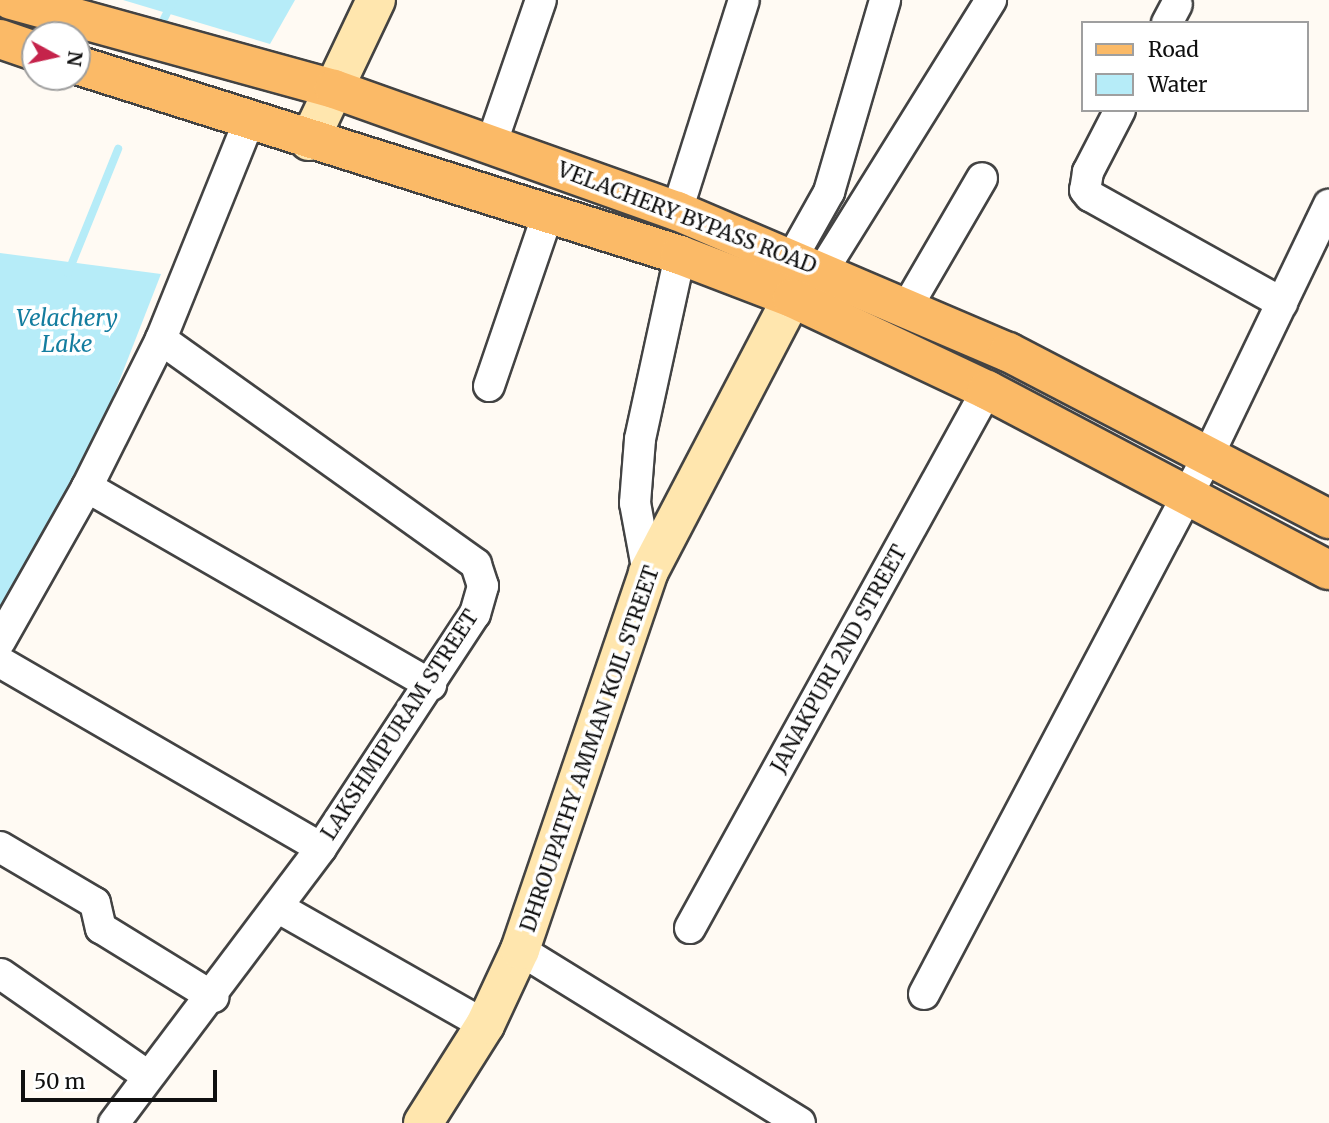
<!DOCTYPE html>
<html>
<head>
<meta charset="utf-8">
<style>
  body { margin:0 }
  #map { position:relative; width:1329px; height:1123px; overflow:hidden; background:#fffaf3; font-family:Merriweather,serif }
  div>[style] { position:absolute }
  .water>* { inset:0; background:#b6ecf8 }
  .stream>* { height:8px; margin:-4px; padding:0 4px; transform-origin:4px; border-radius:4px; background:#b6ecf8 }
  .roads { filter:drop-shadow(2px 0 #434343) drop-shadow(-2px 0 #434343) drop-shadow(0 2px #434343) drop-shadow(0 -2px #434343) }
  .street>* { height:30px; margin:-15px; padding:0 15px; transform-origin:15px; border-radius:15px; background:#fff }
  .secondary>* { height:38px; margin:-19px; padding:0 19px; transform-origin:19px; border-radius:19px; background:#ffe6ae }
  .primary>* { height:38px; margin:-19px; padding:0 19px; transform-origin:19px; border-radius:19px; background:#fbba67 }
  span { translate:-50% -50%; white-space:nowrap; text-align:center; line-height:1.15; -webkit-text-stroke:7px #fff; paint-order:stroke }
  .street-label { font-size:21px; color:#101010 }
  .water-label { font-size:23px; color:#147d9f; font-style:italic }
  .legend { position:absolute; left:1081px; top:21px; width:228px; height:91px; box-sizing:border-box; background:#fff; border:2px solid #9f9f9f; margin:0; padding:9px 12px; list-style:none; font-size:21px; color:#101010 }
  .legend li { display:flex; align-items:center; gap:14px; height:35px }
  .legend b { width:35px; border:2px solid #9f9f9f }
  .north { position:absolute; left:21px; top:21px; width:70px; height:70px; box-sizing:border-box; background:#fff; border:2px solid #9f9f9f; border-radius:50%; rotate:98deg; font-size:19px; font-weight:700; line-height:28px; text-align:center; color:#101010 }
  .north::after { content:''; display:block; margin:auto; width:24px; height:32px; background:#c5234b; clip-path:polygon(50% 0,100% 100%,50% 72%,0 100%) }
  .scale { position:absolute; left:21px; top:1070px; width:196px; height:32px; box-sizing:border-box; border:4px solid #101010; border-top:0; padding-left:9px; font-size:21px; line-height:24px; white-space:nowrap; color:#101010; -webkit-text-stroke:5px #fff; paint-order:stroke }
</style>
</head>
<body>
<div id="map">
  <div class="water">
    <div style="clip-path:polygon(123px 0,295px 0,270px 44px)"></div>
    <div style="clip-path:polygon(0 253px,161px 274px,97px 438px,0 617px)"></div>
  </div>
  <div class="stream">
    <div style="left:162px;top:23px;width:25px;rotate:-64deg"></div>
    <div style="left:68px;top:273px;width:134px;rotate:-68deg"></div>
  </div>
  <div class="roads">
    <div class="street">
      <div style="left:1167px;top:23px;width:21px;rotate:-62deg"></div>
      <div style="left:1120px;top:110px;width:70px;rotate:117.3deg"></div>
      <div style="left:1088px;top:172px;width:18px;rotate:99deg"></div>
      <div style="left:1085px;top:190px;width:8px;rotate:50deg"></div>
      <div style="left:1090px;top:196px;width:220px;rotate:29.1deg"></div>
      <div style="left:491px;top:145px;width:153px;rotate:-71deg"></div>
      <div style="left:677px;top:211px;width:221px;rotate:-72.4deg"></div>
      <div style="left:792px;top:258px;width:76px;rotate:-60.7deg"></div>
      <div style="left:829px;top:192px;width:200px;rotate:-73.7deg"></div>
      <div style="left:823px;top:270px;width:318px;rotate:-58.1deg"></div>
      <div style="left:907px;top:307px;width:149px;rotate:-59.8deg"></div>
      <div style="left:489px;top:386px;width:182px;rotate:-71.1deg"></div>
      <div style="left:87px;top:487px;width:397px;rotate:29.9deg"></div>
      <div style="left:648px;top:573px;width:71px;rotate:-100.5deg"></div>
      <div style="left:635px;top:503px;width:64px;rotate:-85.5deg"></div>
      <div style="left:640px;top:439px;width:188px;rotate:-77.7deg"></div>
      <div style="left:0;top:641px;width:177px;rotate:-60.5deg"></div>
      <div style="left:87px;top:487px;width:165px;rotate:-63.4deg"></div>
      <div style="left:161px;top:339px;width:235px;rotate:-68deg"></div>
      <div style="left:0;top:662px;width:371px;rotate:30.1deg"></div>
      <div style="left:0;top:847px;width:110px;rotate:30.5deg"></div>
      <div style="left:95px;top:903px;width:26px;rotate:77deg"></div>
      <div style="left:101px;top:928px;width:132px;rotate:31.6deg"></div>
      <div style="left:279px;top:908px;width:237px;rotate:29.6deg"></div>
      <div style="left:690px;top:928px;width:615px;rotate:-61.1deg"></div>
      <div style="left:520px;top:950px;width:329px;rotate:31.7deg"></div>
      <div style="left:1px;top:974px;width:179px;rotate:34.8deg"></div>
      <div style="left:924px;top:994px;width:608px;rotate:-62.17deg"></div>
      <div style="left:1208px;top:456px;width:279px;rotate:-64.3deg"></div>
      <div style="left:114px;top:1123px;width:344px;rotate:-53deg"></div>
      <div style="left:321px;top:848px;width:280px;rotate:-56.7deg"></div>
      <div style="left:475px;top:614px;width:29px;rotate:-74deg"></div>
      <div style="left:483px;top:586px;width:23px;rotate:-108deg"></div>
      <div style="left:476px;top:564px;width:387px;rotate:-144.5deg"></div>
    </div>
    <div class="secondary">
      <div style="left:309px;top:141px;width:156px;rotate:-64.6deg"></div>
      <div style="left:423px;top:1123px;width:116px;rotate:-57.7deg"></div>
      <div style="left:485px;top:1025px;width:83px;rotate:-65deg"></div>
      <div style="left:520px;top:950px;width:398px;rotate:-71.2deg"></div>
      <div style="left:648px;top:573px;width:310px;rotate:-62.4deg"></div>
    </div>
    <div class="primary">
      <div style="left:11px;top:0;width:335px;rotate:15.4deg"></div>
      <div style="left:334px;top:89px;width:364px;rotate:19.6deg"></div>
      <div style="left:677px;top:211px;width:360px;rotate:23.1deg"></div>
      <div style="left:1008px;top:352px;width:362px;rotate:27.5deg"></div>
      <div style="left:0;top:39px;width:37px;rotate:19deg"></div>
      <div style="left:77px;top:65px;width:632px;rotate:17.49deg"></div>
      <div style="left:680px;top:255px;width:120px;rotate:21deg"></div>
      <div style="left:792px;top:298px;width:216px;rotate:25.3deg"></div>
      <div style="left:987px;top:390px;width:386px;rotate:27.8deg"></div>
    </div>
  </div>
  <div class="street-label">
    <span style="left:687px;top:218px;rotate:21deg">VELACHERY BYPASS ROAD</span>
    <span style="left:839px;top:659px;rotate:-61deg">JANAKPURI 2ND STREET</span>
    <span style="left:400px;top:725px;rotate:-57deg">LAKSHMIPURAM STREET</span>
    <span style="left:590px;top:749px;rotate:-71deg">DHROUPATHY AMMAN KOIL STREET</span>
  </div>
  <div class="water-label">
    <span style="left:67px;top:331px">Velachery<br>Lake</span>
  </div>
  <ul class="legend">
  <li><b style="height:9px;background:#fbba67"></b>Road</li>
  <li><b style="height:19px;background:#b6ecf8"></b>Water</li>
  </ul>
  <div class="north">N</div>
  <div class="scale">50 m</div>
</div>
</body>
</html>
